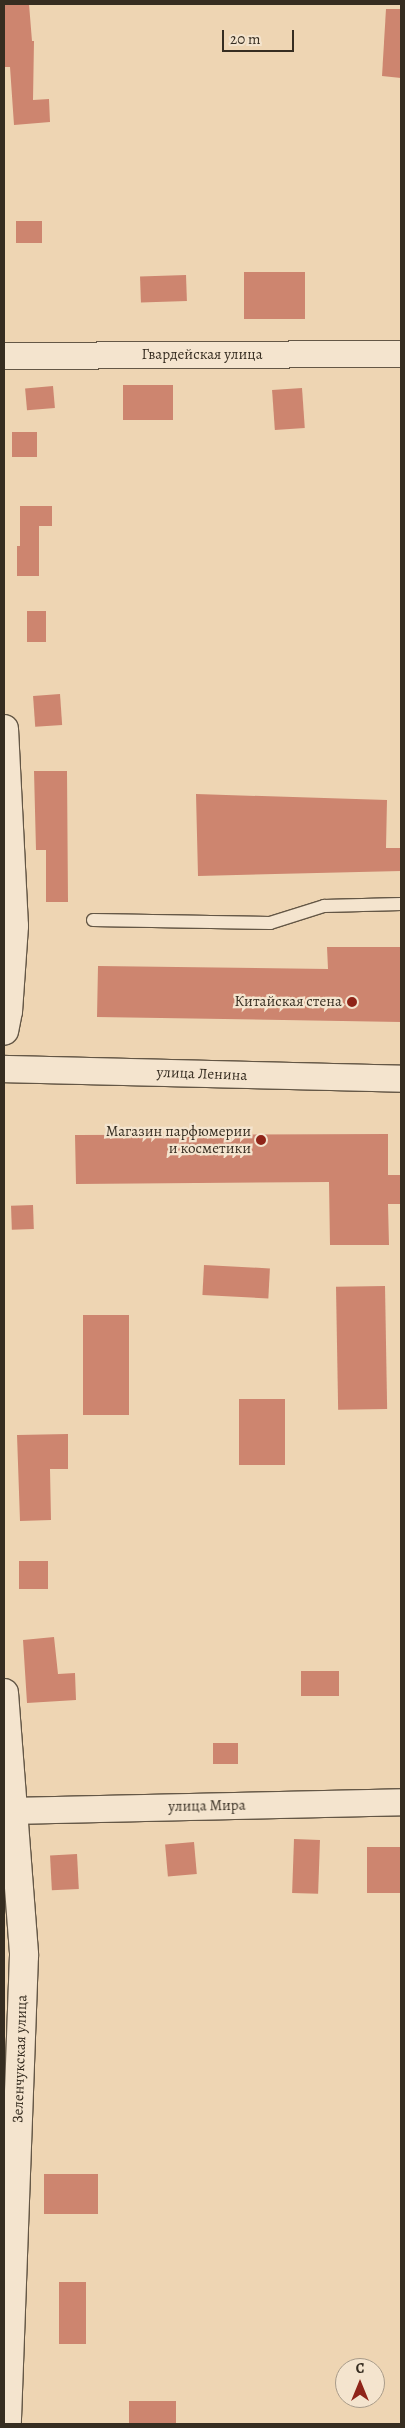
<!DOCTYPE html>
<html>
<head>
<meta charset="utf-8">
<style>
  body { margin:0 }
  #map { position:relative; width:405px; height:2428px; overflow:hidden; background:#eed5b3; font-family:Alegreya,serif }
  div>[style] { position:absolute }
  .building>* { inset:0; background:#cd856f; transform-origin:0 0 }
  .roads { filter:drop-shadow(1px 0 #645746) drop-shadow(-1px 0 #645746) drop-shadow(0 1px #645746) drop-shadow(0 -1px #645746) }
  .service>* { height:12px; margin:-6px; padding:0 6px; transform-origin:6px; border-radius:6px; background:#f4e4ce }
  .minor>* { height:26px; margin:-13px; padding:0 13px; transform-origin:13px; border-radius:13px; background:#f4e4ce }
  .tertiary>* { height:28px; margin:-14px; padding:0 14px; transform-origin:14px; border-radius:14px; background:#f4e4ce }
  .dots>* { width:14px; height:14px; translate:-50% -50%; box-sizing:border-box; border:2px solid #f4e4ce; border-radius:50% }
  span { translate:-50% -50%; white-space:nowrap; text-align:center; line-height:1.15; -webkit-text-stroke:4.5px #f4e4ce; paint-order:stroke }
  .street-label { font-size:15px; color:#362d21 }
  .poi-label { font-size:15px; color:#362d21 }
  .right { translate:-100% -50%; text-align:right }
  .frame { position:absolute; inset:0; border:5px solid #362d21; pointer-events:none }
  .north { position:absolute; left:335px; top:2358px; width:50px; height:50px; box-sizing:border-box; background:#f4e4ce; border:1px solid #a89b89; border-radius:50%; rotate:0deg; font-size:14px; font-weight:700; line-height:20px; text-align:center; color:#362d21 }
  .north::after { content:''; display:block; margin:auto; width:18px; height:22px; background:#8f2418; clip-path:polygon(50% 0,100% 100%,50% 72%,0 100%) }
  .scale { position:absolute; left:222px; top:30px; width:72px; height:22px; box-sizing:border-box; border:2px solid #362d21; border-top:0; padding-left:6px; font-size:15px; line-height:18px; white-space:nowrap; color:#362d21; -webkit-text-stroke:4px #f4e4ce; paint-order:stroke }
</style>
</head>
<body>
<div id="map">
  <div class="building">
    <div style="clip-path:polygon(4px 4px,29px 4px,32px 41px,34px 41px,33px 100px,49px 99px,50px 122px,14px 125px,10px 67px,4px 67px)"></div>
    <div style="clip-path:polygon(386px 9px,401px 9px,401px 78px,382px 76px)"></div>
    <div style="left:16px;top:221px;width:26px;height:22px"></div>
    <div style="left:244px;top:272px;width:61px;height:47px"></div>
    <div style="left:186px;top:275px;width:26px;height:46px;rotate:88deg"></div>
    <div style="left:173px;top:385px;width:35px;height:50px;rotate:90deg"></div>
    <div style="left:53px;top:386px;width:22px;height:28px;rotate:85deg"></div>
    <div style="left:302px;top:388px;width:40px;height:30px;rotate:86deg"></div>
    <div style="left:37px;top:432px;width:25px;height:25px;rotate:90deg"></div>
    <div style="clip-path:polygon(20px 506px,52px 506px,52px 526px,39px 526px,39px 576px,17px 576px,17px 546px,20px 546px)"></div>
    <div style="left:27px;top:611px;width:19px;height:31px"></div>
    <div style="left:60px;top:694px;width:31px;height:27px;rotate:86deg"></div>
    <div style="clip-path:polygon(34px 771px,67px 771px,68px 902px,46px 902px,46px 850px,36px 850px)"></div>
    <div style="clip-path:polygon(196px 794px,387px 800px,386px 848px,401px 848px,401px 871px,198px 876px)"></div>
    <div style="clip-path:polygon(327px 947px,401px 947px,401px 1022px,97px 1017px,98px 966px,328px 969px)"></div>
    <div style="clip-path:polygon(388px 1134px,388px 1175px,401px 1175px,401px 1204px,388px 1204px,389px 1245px,330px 1245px,329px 1182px,76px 1184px,75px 1135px)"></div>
    <div style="left:33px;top:1205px;width:24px;height:22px;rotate:88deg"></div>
    <div style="left:204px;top:1265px;width:66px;height:30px;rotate:3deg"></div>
    <div style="left:385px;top:1286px;width:123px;height:49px;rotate:89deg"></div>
    <div style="left:83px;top:1315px;width:46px;height:100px"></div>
    <div style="left:239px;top:1399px;width:46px;height:66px"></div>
    <div style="clip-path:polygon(68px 1434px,68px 1469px,50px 1469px,51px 1520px,20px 1521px,17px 1435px)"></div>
    <div style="left:19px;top:1561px;width:29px;height:28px"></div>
    <div style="clip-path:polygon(54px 1637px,58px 1674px,75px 1673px,76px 1700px,27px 1703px,23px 1640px)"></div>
    <div style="left:301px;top:1671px;width:38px;height:25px"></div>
    <div style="left:213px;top:1743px;width:25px;height:21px"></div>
    <div style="left:294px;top:1839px;width:26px;height:54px;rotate:2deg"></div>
    <div style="left:194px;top:1842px;width:32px;height:29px;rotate:85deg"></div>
    <div style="left:367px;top:1847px;width:34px;height:46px"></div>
    <div style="left:77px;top:1854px;width:35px;height:27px;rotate:87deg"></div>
    <div style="left:44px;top:2174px;width:54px;height:40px"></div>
    <div style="left:59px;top:2282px;width:27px;height:62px"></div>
    <div style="left:129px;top:2401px;width:47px;height:23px"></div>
  </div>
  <div class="roads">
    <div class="service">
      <div style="left:93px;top:920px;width:177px;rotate:1deg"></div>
      <div style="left:270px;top:923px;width:57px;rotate:-17.5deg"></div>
      <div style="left:324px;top:906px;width:77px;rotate:-1.5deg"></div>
    </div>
    <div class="minor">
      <div style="left:4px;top:356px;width:397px;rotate:-0.3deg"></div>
      <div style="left:4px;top:1069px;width:397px;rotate:1.4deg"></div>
      <div style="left:12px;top:1811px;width:389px;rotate:-1.3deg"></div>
    </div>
    <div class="tertiary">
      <div style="left:4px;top:729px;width:197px;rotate:87.1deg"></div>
      <div style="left:14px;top:926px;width:85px;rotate:94deg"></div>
      <div style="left:8px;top:1011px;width:20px;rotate:101deg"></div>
      <div style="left:4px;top:1693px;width:263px;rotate:85.6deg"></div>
      <div style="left:24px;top:1955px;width:469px;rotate:92.1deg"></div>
    </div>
  </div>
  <div class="dots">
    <div style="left:352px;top:1002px;background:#8f2418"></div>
    <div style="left:261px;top:1140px;background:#8f2418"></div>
  </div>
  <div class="street-label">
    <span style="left:202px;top:355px">Гвардейская улица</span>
    <span style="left:202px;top:1074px;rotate:2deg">улица Ленина</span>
    <span style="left:207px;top:1806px;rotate:-1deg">улица Мира</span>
    <span style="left:20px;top:2059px;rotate:-88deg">Зеленчукская улица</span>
  </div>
  <div class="poi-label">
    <span class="right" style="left:342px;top:1002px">Китайская стена</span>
    <span class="right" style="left:251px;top:1140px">Магазин парфюмерии<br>и косметики</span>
  </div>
  <div class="frame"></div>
  <div class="north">С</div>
  <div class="scale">20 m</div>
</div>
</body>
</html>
